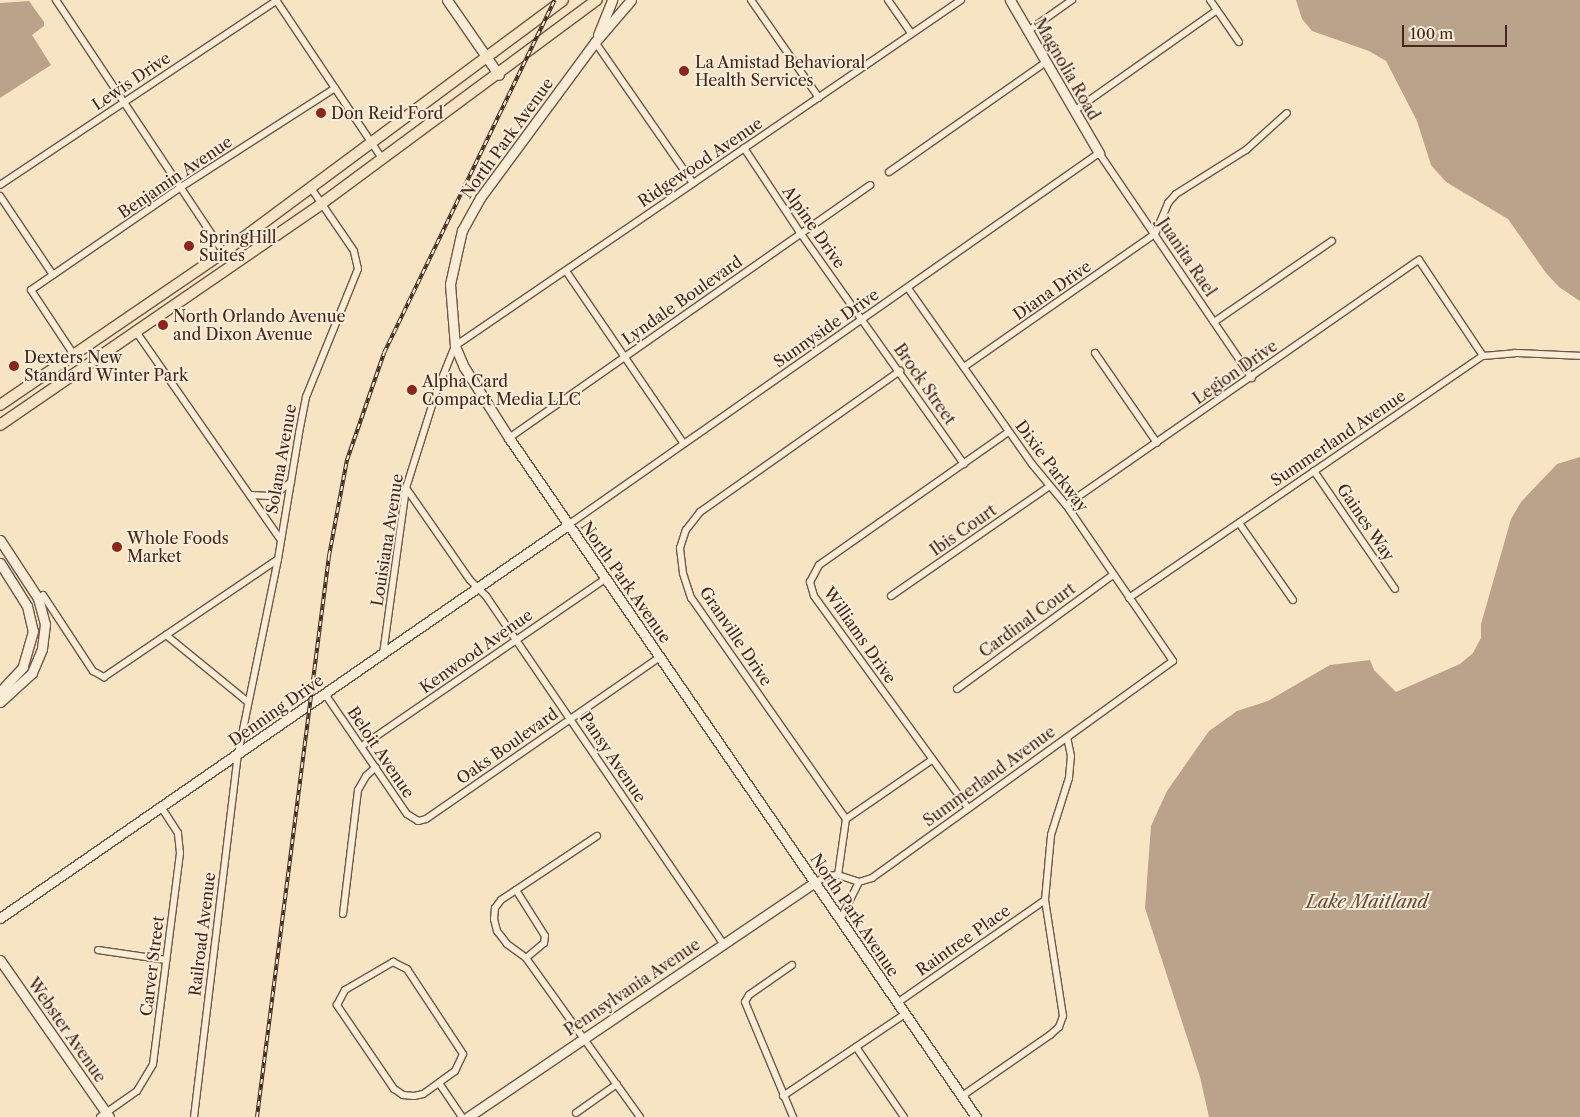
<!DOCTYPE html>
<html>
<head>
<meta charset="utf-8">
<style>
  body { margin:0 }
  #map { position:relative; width:1580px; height:1117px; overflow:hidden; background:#f6e4c3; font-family:"Libre Caslon Text",serif }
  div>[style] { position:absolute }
  .water>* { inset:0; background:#b9a38a }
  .roads { filter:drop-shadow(1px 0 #705646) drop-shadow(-1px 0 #705646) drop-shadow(0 1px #705646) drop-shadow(0 -1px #705646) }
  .street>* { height:6px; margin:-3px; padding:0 3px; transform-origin:3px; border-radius:3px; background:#f9edd8 }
  .secondary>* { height:9px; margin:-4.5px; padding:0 4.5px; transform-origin:4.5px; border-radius:4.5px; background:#f9edd8 }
  .primary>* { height:10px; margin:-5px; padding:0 5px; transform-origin:5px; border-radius:5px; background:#f6e4c3 }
  .rail>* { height:4px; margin-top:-2px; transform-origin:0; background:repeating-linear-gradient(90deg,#f9edd8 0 5.5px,#43261c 0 11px); box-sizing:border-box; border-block:1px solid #43261c }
  .dots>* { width:14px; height:14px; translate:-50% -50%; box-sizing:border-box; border:2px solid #f9edd8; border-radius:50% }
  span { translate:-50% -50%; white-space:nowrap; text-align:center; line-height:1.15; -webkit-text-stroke:4px #f9edd8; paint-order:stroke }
  .poi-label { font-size:16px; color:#43261c }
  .left { translate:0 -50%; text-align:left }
  .street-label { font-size:16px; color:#43261c }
  .water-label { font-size:18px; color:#664c3d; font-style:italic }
  .scale { position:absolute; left:1402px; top:25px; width:105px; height:22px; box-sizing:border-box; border:2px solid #43261c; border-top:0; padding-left:6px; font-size:15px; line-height:18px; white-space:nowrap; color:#43261c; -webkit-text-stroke:4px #f9edd8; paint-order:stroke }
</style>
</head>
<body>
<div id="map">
  <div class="water">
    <div style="clip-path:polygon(1296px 0,1580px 0,1580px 301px,1559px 287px,1546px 273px,1508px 219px,1446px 182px,1431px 165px,1417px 121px,1386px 61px,1369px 51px,1312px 31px,1302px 19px)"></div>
    <div style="clip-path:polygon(29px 1px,44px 22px,44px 26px,32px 35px,51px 65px,0 98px,0 3px)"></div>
    <div style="clip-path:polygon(1580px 457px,1580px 1117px,1209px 1117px,1200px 1077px,1145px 908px,1151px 826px,1167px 791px,1209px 731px,1237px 711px,1268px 701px,1330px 665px,1370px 660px,1374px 670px,1396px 692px,1460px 664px,1473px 653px,1481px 638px,1481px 624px,1511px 519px,1521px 502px,1557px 464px)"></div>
  </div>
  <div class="roads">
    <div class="street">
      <div style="left:56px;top:0;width:320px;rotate:56.4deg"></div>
      <div style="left:276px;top:0;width:192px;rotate:56.2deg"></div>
      <div style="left:751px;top:0;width:119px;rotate:55.2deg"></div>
      <div style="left:888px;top:0;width:40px;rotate:55.1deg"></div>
      <div style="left:1210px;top:0;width:51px;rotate:55.4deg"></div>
      <div style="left:1028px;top:31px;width:54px;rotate:-35.2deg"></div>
      <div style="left:595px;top:42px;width:172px;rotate:55.2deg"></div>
      <div style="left:1074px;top:111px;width:175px;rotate:-35.2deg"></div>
      <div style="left:744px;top:148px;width:103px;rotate:56.5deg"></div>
      <div style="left:801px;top:234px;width:282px;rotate:54.7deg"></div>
      <div style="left:889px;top:172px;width:192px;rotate:-35deg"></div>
      <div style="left:0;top:185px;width:333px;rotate:-33.7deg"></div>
      <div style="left:0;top:196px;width:95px;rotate:56.1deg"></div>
      <div style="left:566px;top:271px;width:209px;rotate:55.7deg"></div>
      <div style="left:1214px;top:322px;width:143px;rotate:-34.5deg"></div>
      <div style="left:137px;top:333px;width:252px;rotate:55.2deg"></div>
      <div style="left:1095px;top:353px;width:109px;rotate:55.4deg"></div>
      <div style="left:74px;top:355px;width:78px;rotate:-123.5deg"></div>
      <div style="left:31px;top:290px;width:182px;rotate:-34.5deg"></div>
      <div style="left:181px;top:187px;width:183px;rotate:-32.7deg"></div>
      <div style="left:964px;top:367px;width:233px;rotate:-34.9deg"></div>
      <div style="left:1155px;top:234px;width:34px;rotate:-67deg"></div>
      <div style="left:1168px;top:203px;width:12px;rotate:-48deg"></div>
      <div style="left:1176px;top:194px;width:83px;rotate:-32.2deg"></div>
      <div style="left:1246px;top:150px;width:55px;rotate:-42.1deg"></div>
      <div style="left:509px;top:438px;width:441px;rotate:-35deg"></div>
      <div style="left:1314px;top:471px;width:143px;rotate:55.5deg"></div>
      <div style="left:406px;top:488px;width:112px;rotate:55.2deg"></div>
      <div style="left:470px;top:580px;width:23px;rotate:45deg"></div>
      <div style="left:486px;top:596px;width:421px;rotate:55.7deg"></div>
      <div style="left:251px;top:495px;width:22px;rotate:3deg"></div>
      <div style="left:273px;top:496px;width:23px;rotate:-38deg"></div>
      <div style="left:1066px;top:505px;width:430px;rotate:-34.8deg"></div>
      <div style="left:1419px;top:260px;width:115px;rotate:56.3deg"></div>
      <div style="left:1239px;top:523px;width:94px;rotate:55deg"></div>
      <div style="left:568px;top:525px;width:648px;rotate:-35.01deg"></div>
      <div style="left:1099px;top:153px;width:272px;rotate:55.8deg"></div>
      <div style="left:43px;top:595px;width:91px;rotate:56.7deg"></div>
      <div style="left:93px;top:671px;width:13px;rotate:29deg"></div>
      <div style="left:104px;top:677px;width:210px;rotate:-34.1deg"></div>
      <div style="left:891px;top:596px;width:193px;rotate:-34.7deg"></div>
      <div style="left:1129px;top:598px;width:429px;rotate:-34.4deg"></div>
      <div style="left:1483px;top:356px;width:32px;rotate:-5deg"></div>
      <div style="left:1515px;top:353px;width:65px;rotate:2.6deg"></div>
      <div style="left:166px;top:635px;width:106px;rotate:39.3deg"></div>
      <div style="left:383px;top:654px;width:168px;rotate:-82.1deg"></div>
      <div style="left:406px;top:488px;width:100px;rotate:-72.5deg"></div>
      <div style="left:436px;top:393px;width:51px;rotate:-68deg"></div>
      <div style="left:455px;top:346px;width:613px;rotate:-34.36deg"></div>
      <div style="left:957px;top:689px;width:193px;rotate:-36.2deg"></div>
      <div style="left:325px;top:694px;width:145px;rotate:55.7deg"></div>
      <div style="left:407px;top:814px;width:13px;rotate:32deg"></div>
      <div style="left:418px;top:821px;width:8px;rotate:-14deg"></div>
      <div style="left:426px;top:819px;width:285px;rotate:-34.7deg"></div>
      <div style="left:362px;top:746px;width:295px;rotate:-34.5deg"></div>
      <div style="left:968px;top:808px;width:262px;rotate:-126deg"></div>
      <div style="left:814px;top:596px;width:15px;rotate:-106deg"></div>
      <div style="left:810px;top:582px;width:19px;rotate:-62deg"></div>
      <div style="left:819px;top:565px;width:231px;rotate:-35.1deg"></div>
      <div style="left:846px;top:819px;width:270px;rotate:-125deg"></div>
      <div style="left:691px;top:598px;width:26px;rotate:-108deg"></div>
      <div style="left:683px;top:573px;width:25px;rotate:-97deg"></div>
      <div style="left:680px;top:548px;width:19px;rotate:-72deg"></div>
      <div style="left:686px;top:530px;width:23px;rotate:-52deg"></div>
      <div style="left:700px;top:512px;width:245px;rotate:-35.2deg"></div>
      <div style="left:597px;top:836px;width:115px;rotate:146.3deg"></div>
      <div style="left:501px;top:900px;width:10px;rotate:127deg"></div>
      <div style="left:495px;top:908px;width:11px;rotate:95deg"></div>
      <div style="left:494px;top:919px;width:12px;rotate:76deg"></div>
      <div style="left:497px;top:931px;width:16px;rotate:52deg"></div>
      <div style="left:507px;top:944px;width:24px;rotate:36deg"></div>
      <div style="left:526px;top:958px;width:196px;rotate:54.4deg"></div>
      <div style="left:838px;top:875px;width:57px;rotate:-81.9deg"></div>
      <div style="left:846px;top:819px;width:104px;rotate:-34.5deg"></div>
      <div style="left:814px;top:883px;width:15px;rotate:-28deg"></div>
      <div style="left:827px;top:876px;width:11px;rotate:-5deg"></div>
      <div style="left:838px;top:875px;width:22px;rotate:18deg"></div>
      <div style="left:859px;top:882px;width:14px;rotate:-17deg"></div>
      <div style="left:872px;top:878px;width:371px;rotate:-35.8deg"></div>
      <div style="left:1173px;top:661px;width:189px;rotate:-124.4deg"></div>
      <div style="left:1066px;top:505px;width:53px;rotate:-129.7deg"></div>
      <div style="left:1032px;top:464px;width:215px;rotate:-125.2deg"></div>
      <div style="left:516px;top:890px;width:54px;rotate:57.8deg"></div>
      <div style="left:545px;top:936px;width:7px;rotate:98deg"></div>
      <div style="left:544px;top:943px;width:23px;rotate:140deg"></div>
      <div style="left:343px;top:914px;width:125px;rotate:-83.1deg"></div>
      <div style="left:358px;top:790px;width:16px;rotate:-60deg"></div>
      <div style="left:366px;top:776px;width:13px;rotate:-42deg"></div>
      <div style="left:840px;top:920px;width:42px;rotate:-63.4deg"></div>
      <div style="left:98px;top:950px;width:69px;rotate:8.4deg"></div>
      <div style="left:393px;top:962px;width:16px;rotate:27deg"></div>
      <div style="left:407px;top:969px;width:102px;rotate:56.6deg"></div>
      <div style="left:463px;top:1054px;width:19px;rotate:115deg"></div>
      <div style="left:455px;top:1071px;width:39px;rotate:144deg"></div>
      <div style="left:423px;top:1094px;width:9px;rotate:167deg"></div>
      <div style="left:414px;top:1096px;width:11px;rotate:-175deg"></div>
      <div style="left:403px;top:1095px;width:11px;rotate:-146deg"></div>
      <div style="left:394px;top:1089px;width:102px;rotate:-124.2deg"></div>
      <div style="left:337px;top:1005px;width:17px;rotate:-62deg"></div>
      <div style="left:345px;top:990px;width:56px;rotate:-30.3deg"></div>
      <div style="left:792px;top:965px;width:52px;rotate:145.1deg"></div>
      <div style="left:749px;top:995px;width:8px;rotate:120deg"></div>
      <div style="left:745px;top:1002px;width:125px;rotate:67.3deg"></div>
      <div style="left:897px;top:1003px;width:180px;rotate:-34.8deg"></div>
      <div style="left:856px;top:1047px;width:85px;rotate:55.6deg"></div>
      <div style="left:439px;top:1083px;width:41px;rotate:55.9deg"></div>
      <div style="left:783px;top:1096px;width:147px;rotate:-33.9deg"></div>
      <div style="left:962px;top:1096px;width:107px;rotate:-34.7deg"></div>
      <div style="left:1050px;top:1035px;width:12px;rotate:-42deg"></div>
      <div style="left:1059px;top:1027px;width:12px;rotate:-70deg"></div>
      <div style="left:1063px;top:1016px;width:117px;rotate:-98.8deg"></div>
      <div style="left:1045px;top:900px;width:65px;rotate:-84.7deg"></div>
      <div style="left:1051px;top:835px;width:60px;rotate:-72.5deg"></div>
      <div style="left:1069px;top:778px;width:22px;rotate:-85deg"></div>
      <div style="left:1071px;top:756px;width:19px;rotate:-102deg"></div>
      <div style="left:576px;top:1113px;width:50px;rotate:-35.3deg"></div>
      <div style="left:100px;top:1117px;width:45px;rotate:-35.1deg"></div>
      <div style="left:137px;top:1091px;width:31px;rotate:-59deg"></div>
      <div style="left:153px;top:1064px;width:213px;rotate:-82.7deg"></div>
      <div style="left:180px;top:853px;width:20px;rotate:-96deg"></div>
      <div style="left:178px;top:833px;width:31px;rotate:-123deg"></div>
      <div style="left:194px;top:1117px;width:366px;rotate:-83.1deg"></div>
      <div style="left:238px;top:754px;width:199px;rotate:-78.4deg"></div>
      <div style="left:278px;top:559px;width:128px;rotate:-80.5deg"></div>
      <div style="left:299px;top:433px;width:37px;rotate:-79deg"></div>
      <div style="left:306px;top:397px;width:138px;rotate:-67.9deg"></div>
      <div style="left:358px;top:269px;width:18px;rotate:-103deg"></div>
      <div style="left:354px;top:251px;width:76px;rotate:-124.3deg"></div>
    </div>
    <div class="secondary">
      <div style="left:447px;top:0;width:91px;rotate:55.3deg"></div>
      <div style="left:631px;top:0;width:55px;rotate:130.6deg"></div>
      <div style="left:595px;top:42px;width:194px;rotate:126.4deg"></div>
      <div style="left:480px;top:198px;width:37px;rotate:119deg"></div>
      <div style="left:462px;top:230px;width:55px;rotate:102.5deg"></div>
      <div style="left:450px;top:284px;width:62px;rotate:85.4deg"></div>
      <div style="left:455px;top:346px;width:23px;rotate:67deg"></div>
      <div style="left:464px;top:367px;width:84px;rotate:57.6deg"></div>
      <div style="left:509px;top:438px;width:824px;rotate:55.48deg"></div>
      <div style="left:1010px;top:0;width:177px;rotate:59.8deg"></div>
      <div style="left:598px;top:35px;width:38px;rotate:-68deg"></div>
      <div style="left:0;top:540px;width:69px;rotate:56.8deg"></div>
      <div style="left:38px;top:598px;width:27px;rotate:75deg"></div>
      <div style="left:45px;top:624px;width:25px;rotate:97deg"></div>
      <div style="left:42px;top:649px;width:26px;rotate:113deg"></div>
      <div style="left:32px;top:673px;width:43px;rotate:137.8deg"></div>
      <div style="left:0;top:563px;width:51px;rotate:57.9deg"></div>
      <div style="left:27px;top:606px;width:26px;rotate:77deg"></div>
      <div style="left:33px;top:631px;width:37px;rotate:106deg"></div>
      <div style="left:23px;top:667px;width:34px;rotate:133deg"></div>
      <div style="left:0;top:918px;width:691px;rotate:-34.68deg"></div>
      <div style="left:0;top:960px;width:191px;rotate:55.2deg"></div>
      <div style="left:468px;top:1117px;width:418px;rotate:-34.1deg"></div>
    </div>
    <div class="primary">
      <div style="left:0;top:405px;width:271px;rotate:-34.3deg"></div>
      <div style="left:224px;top:252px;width:422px;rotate:-36.6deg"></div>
      <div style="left:0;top:425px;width:390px;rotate:-34.5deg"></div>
      <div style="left:321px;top:204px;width:343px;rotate:-36.5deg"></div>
    </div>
  </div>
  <div class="rail">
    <div style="left:257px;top:1117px;width:566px;rotate:-82.69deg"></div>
    <div style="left:329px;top:556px;width:98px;rotate:-79.4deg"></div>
    <div style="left:347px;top:460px;width:113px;rotate:-70.9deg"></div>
    <div style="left:384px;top:353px;width:392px;rotate:-64.2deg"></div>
  </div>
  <div class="dots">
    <div style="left:684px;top:71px;background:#8f2418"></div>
    <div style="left:321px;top:113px;background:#8f2418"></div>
    <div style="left:189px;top:246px;background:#8f2418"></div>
    <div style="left:163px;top:325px;background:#8f2418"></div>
    <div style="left:14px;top:366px;background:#8f2418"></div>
    <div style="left:412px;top:390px;background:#8f2418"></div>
    <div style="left:117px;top:547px;background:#8f2418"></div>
  </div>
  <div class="poi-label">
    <span class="left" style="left:695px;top:71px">La Amistad Behavioral<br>Health Services</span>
    <span class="left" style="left:331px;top:113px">Don Reid Ford</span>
    <span class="left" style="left:199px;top:246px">SpringHill<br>Suites</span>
    <span class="left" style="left:173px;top:325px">North Orlando Avenue<br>and Dixon Avenue</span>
    <span class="left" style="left:24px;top:366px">Dexters New<br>Standard Winter Park</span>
    <span class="left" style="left:422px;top:390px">Alpha Card<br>Compact Media LLC</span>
    <span class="left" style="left:127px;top:547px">Whole Foods<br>Market</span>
  </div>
  <div class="street-label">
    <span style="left:1067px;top:69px;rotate:60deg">Magnolia Road</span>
    <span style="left:131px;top:81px;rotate:-34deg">Lewis Drive</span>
    <span style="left:507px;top:138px;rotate:-54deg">North Park Avenue</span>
    <span style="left:700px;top:162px;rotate:-34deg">Ridgewood Avenue</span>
    <span style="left:175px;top:177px;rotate:-34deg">Benjamin Avenue</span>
    <span style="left:814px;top:227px;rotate:55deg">Alpine Drive</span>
    <span style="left:1187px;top:257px;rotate:56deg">Juanita Rael</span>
    <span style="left:1052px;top:290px;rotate:-35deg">Diana Drive</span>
    <span style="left:682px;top:300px;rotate:-35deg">Lyndale Boulevard</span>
    <span style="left:826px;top:328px;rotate:-35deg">Sunnyside Drive</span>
    <span style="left:1235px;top:372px;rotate:-35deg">Legion Drive</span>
    <span style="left:925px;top:384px;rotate:55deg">Brock Street</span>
    <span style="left:1338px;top:438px;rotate:-34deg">Summerland Avenue</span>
    <span style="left:281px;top:459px;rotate:-80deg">Solana Avenue</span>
    <span style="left:1052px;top:466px;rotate:53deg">Dixie Parkway</span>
    <span style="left:1366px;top:522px;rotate:56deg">Gaines Way</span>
    <span style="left:963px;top:530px;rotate:-35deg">Ibis Court</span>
    <span style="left:387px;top:540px;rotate:-81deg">Louisiana Avenue</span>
    <span style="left:626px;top:582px;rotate:55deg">North Park Avenue</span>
    <span style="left:1027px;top:620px;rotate:-36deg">Cardinal Court</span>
    <span style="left:860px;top:635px;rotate:55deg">Williams Drive</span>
    <span style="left:736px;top:636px;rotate:56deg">Granville Drive</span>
    <span style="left:476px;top:651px;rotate:-35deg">Kenwood Avenue</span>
    <span style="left:276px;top:710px;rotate:-35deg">Denning Drive</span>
    <span style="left:507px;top:746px;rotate:-35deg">Oaks Boulevard</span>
    <span style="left:381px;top:752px;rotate:56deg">Beloit Avenue</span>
    <span style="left:613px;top:757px;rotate:56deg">Pansy Avenue</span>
    <span style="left:989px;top:776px;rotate:-36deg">Summerland Avenue</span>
    <span style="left:855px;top:915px;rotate:56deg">North Park Avenue</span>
    <span style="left:202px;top:934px;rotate:-83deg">Railroad Avenue</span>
    <span style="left:963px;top:940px;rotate:-35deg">Raintree Place</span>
    <span style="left:152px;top:966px;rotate:-83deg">Carver Street</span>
    <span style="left:632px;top:987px;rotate:-34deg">Pennsylvania Avenue</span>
    <span style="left:67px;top:1030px;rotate:55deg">Webster Avenue</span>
  </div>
  <div class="water-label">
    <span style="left:1367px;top:902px">Lake Maitland</span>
  </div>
  <div class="scale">100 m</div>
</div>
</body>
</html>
